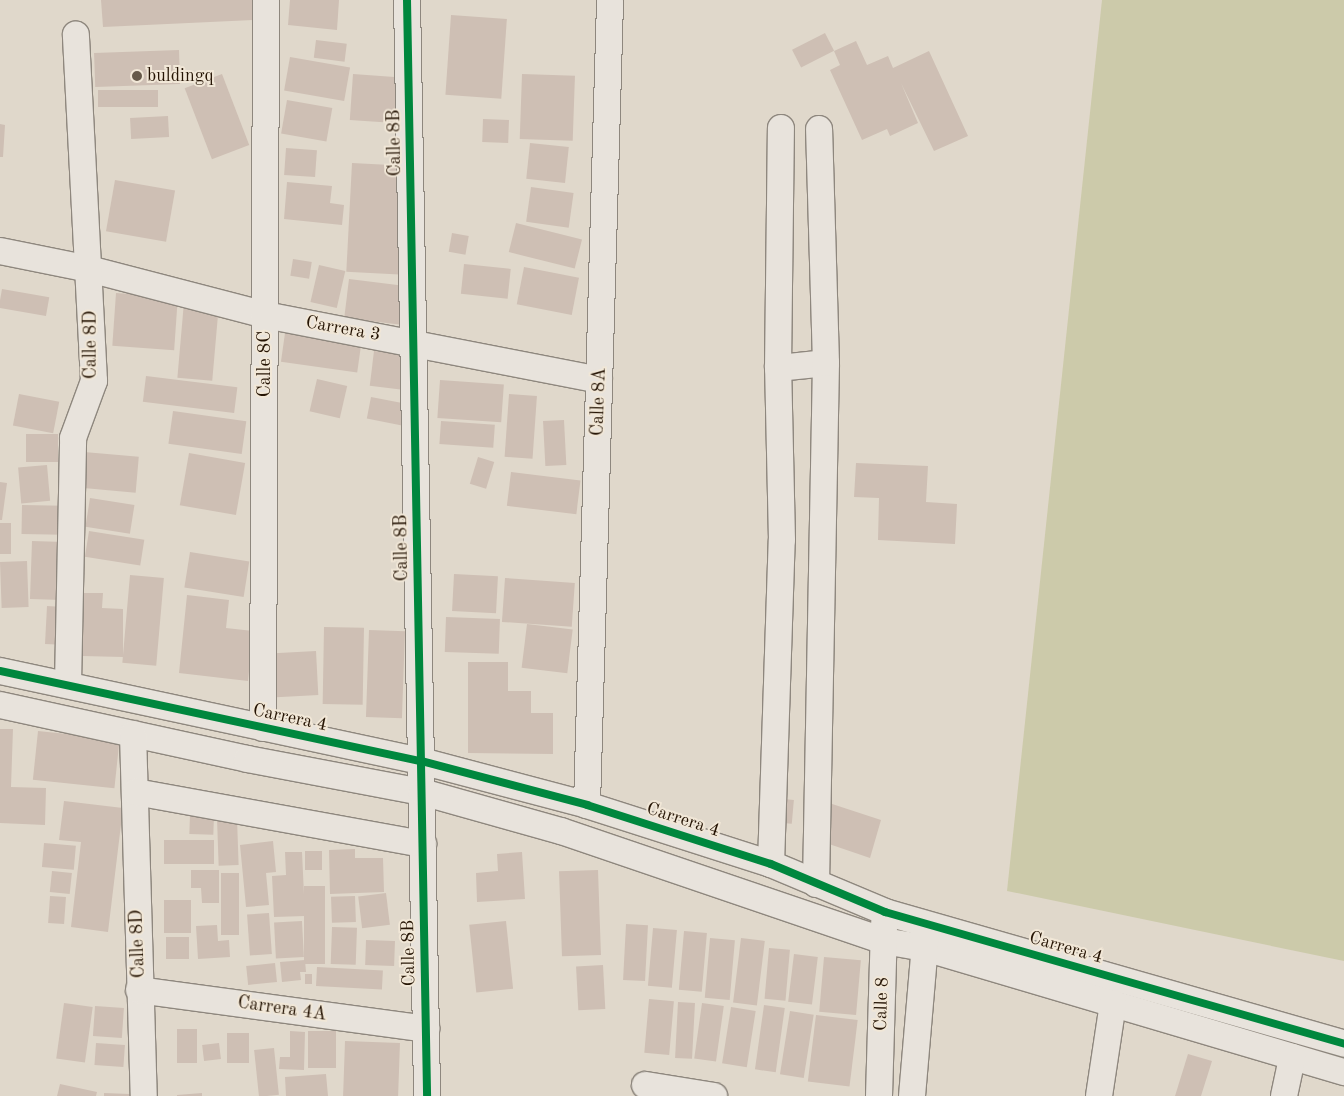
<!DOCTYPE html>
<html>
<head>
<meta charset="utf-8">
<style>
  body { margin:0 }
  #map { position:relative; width:1344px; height:1096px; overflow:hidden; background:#e0d8cb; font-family:"Old Standard TT",serif }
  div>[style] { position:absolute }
  .green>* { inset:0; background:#cccaaa }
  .building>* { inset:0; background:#cebfb4; transform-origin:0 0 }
  .roads { filter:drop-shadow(1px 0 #8e877e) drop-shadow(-1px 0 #8e877e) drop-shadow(0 1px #8e877e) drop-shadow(0 -1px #8e877e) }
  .street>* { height:26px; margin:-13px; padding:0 13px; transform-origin:13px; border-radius:13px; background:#e8e3dc }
  .cycleway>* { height:8px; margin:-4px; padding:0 4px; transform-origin:4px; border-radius:4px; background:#00873e }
  .dots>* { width:14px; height:14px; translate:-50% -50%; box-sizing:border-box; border:2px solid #f1e7d7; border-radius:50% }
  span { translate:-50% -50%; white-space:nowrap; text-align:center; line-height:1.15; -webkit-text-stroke:4px #f1e7d7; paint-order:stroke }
  .poi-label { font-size:18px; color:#251404 }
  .left { translate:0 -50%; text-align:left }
  .street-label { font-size:18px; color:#251404 }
</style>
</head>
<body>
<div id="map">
  <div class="green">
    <div style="clip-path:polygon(1102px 0,1344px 0,1344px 961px,1007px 891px)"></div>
  </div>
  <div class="building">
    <div style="clip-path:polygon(101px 0,252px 0,253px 20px,103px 27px)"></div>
    <div style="clip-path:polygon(290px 0,339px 0,337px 30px,288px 25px)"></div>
    <div style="left:451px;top:15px;width:56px;height:80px;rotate:4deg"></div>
    <div style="left:825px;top:33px;width:20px;height:37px;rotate:63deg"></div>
    <div style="left:316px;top:40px;width:31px;height:18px;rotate:7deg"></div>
    <div style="clip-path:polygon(856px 41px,867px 65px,888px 56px,893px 68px,929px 51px,968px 136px,934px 151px,901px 83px,918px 123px,890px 136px,887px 129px,862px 140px,830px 70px,840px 65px,834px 51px)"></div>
    <div style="left:179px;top:50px;width:34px;height:85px;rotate:88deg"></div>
    <div style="left:290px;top:57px;width:61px;height:34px;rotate:10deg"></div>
    <div style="left:222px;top:74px;width:76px;height:40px;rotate:69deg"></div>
    <div style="left:353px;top:74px;width:45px;height:46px;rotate:4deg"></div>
    <div style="left:522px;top:74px;width:53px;height:65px;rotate:2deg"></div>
    <div style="left:158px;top:90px;width:17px;height:60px;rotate:90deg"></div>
    <div style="left:287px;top:100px;width:46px;height:34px;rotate:10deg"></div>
    <div style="left:168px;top:116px;width:21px;height:38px;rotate:87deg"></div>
    <div style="left:483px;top:119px;width:26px;height:23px;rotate:2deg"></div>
    <div style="clip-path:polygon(0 124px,5px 125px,3px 157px,0 157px)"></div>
    <div style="left:530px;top:143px;width:39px;height:36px;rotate:6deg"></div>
    <div style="left:286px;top:148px;width:31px;height:27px;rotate:4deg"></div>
    <div style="left:352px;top:163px;width:53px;height:109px;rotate:3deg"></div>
    <div style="left:115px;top:180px;width:61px;height:52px;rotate:10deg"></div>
    <div style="clip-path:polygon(287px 182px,332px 186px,330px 203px,344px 205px,342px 225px,284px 219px)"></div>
    <div style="left:531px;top:187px;width:43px;height:35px;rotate:8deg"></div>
    <div style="left:516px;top:223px;width:68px;height:30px;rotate:14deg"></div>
    <div style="left:452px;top:233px;width:17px;height:19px;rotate:10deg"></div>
    <div style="left:293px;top:259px;width:19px;height:17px;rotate:9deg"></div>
    <div style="left:464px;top:264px;width:47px;height:30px;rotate:6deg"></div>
    <div style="left:319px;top:265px;width:27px;height:38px;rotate:13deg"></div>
    <div style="left:524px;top:267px;width:56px;height:38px;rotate:11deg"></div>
    <div style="left:349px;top:279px;width:59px;height:39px;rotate:7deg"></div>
    <div style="left:2px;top:289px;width:48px;height:19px;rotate:10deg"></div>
    <div style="left:116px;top:293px;width:62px;height:53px;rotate:4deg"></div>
    <div style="left:184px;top:302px;width:35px;height:76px;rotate:5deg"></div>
    <div style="left:285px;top:333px;width:77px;height:29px;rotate:8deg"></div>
    <div style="left:374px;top:351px;width:31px;height:35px;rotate:7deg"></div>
    <div style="left:146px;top:376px;width:92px;height:26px;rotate:7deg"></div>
    <div style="left:317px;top:379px;width:31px;height:33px;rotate:13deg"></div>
    <div style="left:440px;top:380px;width:64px;height:38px;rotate:4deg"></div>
    <div style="left:19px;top:394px;width:41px;height:32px;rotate:11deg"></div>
    <div style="left:509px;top:394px;width:28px;height:63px;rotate:4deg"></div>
    <div style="left:371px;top:397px;width:37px;height:22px;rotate:11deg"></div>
    <div style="left:173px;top:411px;width:74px;height:33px;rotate:8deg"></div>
    <div style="left:564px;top:420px;width:45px;height:21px;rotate:87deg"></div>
    <div style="left:441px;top:421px;width:54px;height:23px;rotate:4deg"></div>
    <div style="left:26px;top:434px;width:32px;height:28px"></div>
    <div style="left:84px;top:452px;width:55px;height:36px;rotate:5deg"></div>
    <div style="left:189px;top:453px;width:57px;height:53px;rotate:10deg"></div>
    <div style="left:478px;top:457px;width:17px;height:28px;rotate:17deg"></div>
    <div style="clip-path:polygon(856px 463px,928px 466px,926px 502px,957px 504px,955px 544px,878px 540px,879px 498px,854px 497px)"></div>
    <div style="left:47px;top:465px;width:36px;height:29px;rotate:85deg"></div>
    <div style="left:511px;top:472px;width:70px;height:34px;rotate:7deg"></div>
    <div style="clip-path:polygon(0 482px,7px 483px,2px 520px,0 520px)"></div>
    <div style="left:90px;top:498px;width:45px;height:29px;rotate:9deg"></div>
    <div style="left:22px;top:505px;width:41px;height:29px;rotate:1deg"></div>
    <div style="left:0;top:523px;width:11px;height:31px"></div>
    <div style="left:89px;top:531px;width:56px;height:26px;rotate:9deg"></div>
    <div style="left:32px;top:541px;width:32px;height:58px;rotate:2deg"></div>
    <div style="left:190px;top:552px;width:60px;height:36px;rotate:9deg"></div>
    <div style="left:27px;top:561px;width:46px;height:27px;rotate:88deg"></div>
    <div style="left:454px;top:574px;width:44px;height:37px;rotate:3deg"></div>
    <div style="left:130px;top:575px;width:34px;height:88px;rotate:5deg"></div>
    <div style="left:505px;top:578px;width:70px;height:44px;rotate:4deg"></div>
    <div style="clip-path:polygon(83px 593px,103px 593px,102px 608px,123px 609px,123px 657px,82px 656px)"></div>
    <div style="clip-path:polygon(187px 595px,229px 600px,226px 628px,253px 631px,248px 681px,179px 673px)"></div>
    <div style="left:47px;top:606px;width:17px;height:38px;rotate:3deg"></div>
    <div style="left:446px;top:617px;width:54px;height:35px;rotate:2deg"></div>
    <div style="left:527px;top:624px;width:46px;height:44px;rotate:7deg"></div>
    <div style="left:324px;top:627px;width:40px;height:77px;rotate:1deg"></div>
    <div style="left:369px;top:630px;width:36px;height:87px;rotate:2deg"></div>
    <div style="left:316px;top:651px;width:44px;height:42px;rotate:87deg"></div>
    <div style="clip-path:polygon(468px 662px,508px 662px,508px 691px,531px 691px,531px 713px,553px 713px,553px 754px,468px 753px)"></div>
    <div style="clip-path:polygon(0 729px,13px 729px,11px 787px,46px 788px,45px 825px,0 823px)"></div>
    <div style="left:38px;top:731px;width:82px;height:49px;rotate:6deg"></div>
    <div style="left:761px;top:797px;width:33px;height:24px;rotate:5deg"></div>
    <div style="clip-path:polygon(64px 801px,123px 808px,108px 932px,71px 927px,81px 842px,59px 840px)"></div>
    <div style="clip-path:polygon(826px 802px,881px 820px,870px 858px,829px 844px)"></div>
    <div style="left:190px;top:815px;width:24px;height:19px;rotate:2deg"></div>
    <div style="left:237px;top:818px;width:47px;height:20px;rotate:88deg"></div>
    <div style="left:214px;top:840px;width:24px;height:50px;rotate:90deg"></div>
    <div style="clip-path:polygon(273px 841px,276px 872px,266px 873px,269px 905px,246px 907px,240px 845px)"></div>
    <div style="left:44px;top:843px;width:32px;height:24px;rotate:5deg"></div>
    <div style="clip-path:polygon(355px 849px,355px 858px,383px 858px,384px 892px,330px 894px,329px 850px)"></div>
    <div style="left:305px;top:851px;width:17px;height:19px"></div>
    <div style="clip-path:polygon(285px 852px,302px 852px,305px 916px,274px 917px,272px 876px,286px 875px)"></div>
    <div style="clip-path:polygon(522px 852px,525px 899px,477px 902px,476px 873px,498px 871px,497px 854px)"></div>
    <div style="clip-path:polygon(191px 870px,219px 870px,219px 903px,202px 903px,201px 888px,191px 888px)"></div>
    <div style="left:598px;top:870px;width:85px;height:39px;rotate:88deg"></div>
    <div style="left:52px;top:871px;width:20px;height:21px;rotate:6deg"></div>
    <div style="left:221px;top:873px;width:18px;height:62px"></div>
    <div style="left:304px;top:886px;width:21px;height:78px"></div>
    <div style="left:386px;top:893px;width:32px;height:28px;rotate:83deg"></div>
    <div style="left:50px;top:896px;width:16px;height:27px;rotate:4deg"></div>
    <div style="left:355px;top:896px;width:26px;height:24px;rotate:88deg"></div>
    <div style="left:164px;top:900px;width:27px;height:33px"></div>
    <div style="left:269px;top:913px;width:41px;height:22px;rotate:86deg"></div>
    <div style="left:302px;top:921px;width:36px;height:28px;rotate:87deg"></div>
    <div style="left:506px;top:921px;width:68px;height:37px;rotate:84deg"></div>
    <div style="left:626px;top:924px;width:22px;height:56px;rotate:3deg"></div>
    <div style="clip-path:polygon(217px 925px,218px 941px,229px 940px,230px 957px,198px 959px,196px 926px)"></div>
    <div style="left:332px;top:927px;width:25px;height:37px;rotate:2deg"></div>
    <div style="left:653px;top:928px;width:24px;height:58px;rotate:5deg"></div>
    <div style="left:684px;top:931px;width:23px;height:59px;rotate:5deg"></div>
    <div style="left:189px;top:937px;width:22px;height:23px;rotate:90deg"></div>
    <div style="left:710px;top:938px;width:25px;height:60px;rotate:5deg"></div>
    <div style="left:741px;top:938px;width:24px;height:65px;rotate:7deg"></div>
    <div style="left:366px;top:940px;width:29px;height:25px;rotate:2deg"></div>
    <div style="left:769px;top:948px;width:21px;height:51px;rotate:5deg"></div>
    <div style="left:794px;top:954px;width:24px;height:48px;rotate:7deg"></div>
    <div style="left:824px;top:957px;width:37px;height:55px;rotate:5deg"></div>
    <div style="clip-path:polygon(305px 960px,306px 972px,300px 972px,301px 980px,282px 982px,280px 962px)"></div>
    <div style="left:275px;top:963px;width:19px;height:29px;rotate:84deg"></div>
    <div style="left:603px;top:965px;width:44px;height:27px;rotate:87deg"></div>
    <div style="left:317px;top:967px;width:66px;height:19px;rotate:3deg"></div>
    <div style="left:305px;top:974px;width:7px;height:10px"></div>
    <div style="left:649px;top:999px;width:25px;height:54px;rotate:5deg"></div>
    <div style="left:678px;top:1002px;width:17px;height:56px;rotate:3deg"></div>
    <div style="left:64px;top:1003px;width:29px;height:56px;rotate:8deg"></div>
    <div style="left:702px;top:1003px;width:22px;height:56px;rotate:8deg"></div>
    <div style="left:764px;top:1005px;width:21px;height:65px;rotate:8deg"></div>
    <div style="left:95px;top:1006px;width:29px;height:30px;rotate:4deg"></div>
    <div style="left:731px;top:1007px;width:25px;height:57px;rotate:9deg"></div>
    <div style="left:790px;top:1011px;width:24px;height:64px;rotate:9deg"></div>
    <div style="left:816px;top:1015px;width:42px;height:67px;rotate:7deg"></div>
    <div style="left:177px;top:1029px;width:20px;height:34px"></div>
    <div style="clip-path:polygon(290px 1031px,305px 1032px,304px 1070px,279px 1069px,280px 1057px,290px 1057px)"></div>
    <div style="left:308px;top:1031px;width:28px;height:37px"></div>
    <div style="left:249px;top:1033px;width:30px;height:22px;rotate:90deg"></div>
    <div style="left:345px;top:1041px;width:55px;height:55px;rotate:2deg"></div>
    <div style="left:96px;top:1043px;width:29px;height:22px;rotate:4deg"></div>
    <div style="left:219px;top:1043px;width:16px;height:17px;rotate:83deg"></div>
    <div style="left:274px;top:1048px;width:47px;height:20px;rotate:84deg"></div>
    <div style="clip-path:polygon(1188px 1054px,1212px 1061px,1201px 1096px,1175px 1096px)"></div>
    <div style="clip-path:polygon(326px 1074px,328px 1096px,286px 1096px,285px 1077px)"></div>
    <div style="clip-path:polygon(60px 1084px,97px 1092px,96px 1096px,57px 1096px)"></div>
    <div style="clip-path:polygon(104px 1093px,130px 1094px,130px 1096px,104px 1096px)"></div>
    <div style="clip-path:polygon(202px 1093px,202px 1096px,177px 1096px,177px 1095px)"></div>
  </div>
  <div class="roads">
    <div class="street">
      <div style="left:407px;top:0;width:1096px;rotate:88.95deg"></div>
      <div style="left:0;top:251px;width:91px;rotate:11.4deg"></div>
      <div style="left:89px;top:269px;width:182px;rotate:14.6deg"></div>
      <div style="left:265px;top:315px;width:340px;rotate:11deg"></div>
      <div style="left:778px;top:368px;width:48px;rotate:-5.9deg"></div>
      <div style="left:0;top:671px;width:431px;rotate:12.1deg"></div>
      <div style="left:421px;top:761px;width:172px;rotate:14.8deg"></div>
      <div style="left:587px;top:805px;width:193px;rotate:17.8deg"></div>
      <div style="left:771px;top:864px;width:124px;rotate:22.8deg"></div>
      <div style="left:885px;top:912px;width:478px;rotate:16deg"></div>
      <div style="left:68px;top:684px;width:246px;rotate:-88.8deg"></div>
      <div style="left:73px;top:438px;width:61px;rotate:-69.8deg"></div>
      <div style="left:94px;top:381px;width:347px;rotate:-93deg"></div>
      <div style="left:0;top:705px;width:253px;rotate:12.3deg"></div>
      <div style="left:247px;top:759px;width:178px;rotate:10.7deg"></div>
      <div style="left:422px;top:792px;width:144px;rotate:15.7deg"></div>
      <div style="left:561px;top:831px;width:341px;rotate:18.8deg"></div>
      <div style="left:884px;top:941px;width:42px;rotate:9.7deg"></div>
      <div style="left:925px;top:948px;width:437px;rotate:16.5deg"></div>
      <div style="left:263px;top:728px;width:728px;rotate:-89.76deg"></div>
      <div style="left:133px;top:734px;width:362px;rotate:88.3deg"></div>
      <div style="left:136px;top:792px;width:292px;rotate:10.3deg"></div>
      <div style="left:587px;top:805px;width:805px;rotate:-88.36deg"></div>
      <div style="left:771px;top:864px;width:324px;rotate:-88.1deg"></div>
      <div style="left:782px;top:540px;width:172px;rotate:-91.3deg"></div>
      <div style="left:778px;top:368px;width:240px;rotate:-89.3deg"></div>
      <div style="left:816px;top:884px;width:521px;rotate:-88.9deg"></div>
      <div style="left:826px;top:363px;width:234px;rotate:-91.7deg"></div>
      <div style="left:139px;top:990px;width:290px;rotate:7.7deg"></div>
      <div style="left:645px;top:1085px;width:70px;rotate:9.1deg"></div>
      <div style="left:879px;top:1096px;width:173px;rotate:-88.3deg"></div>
      <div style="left:912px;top:1096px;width:165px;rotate:-85.1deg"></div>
      <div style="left:1099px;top:1096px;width:94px;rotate:-81.4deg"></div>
      <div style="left:1284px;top:1096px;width:40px;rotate:-78deg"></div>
    </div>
  </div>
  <div class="cycleway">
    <div style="left:407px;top:0;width:1096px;rotate:88.95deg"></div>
    <div style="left:0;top:671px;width:431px;rotate:12.1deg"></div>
    <div style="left:421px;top:761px;width:172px;rotate:14.8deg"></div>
    <div style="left:587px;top:805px;width:193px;rotate:17.8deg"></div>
    <div style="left:771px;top:864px;width:124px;rotate:22.8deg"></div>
    <div style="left:885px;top:912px;width:478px;rotate:16deg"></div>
  </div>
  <div class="dots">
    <div style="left:137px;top:76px;background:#66594a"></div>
  </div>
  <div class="poi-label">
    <span class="left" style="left:147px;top:76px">buldingq</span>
  </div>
  <div class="street-label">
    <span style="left:395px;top:143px;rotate:-91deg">Calle 8B</span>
    <span style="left:343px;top:329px;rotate:10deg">Carrera 3</span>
    <span style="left:91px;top:345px;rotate:-90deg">Calle 8D</span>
    <span style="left:265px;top:364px;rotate:-90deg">Calle 8C</span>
    <span style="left:599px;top:402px;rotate:-88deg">Calle 8A</span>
    <span style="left:402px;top:548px;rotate:-91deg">Calle 8B</span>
    <span style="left:290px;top:718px;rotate:12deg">Carrera 4</span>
    <span style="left:683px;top:820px;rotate:18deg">Carrera 4</span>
    <span style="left:138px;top:944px;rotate:-92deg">Calle 8D</span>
    <span style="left:1066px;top:948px;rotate:16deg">Carrera 4</span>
    <span style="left:409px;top:953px;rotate:-91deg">Calle 8B</span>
    <span style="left:882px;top:1004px;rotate:-88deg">Calle 8</span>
    <span style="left:282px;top:1009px;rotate:8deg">Carrera 4A</span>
  </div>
</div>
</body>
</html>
